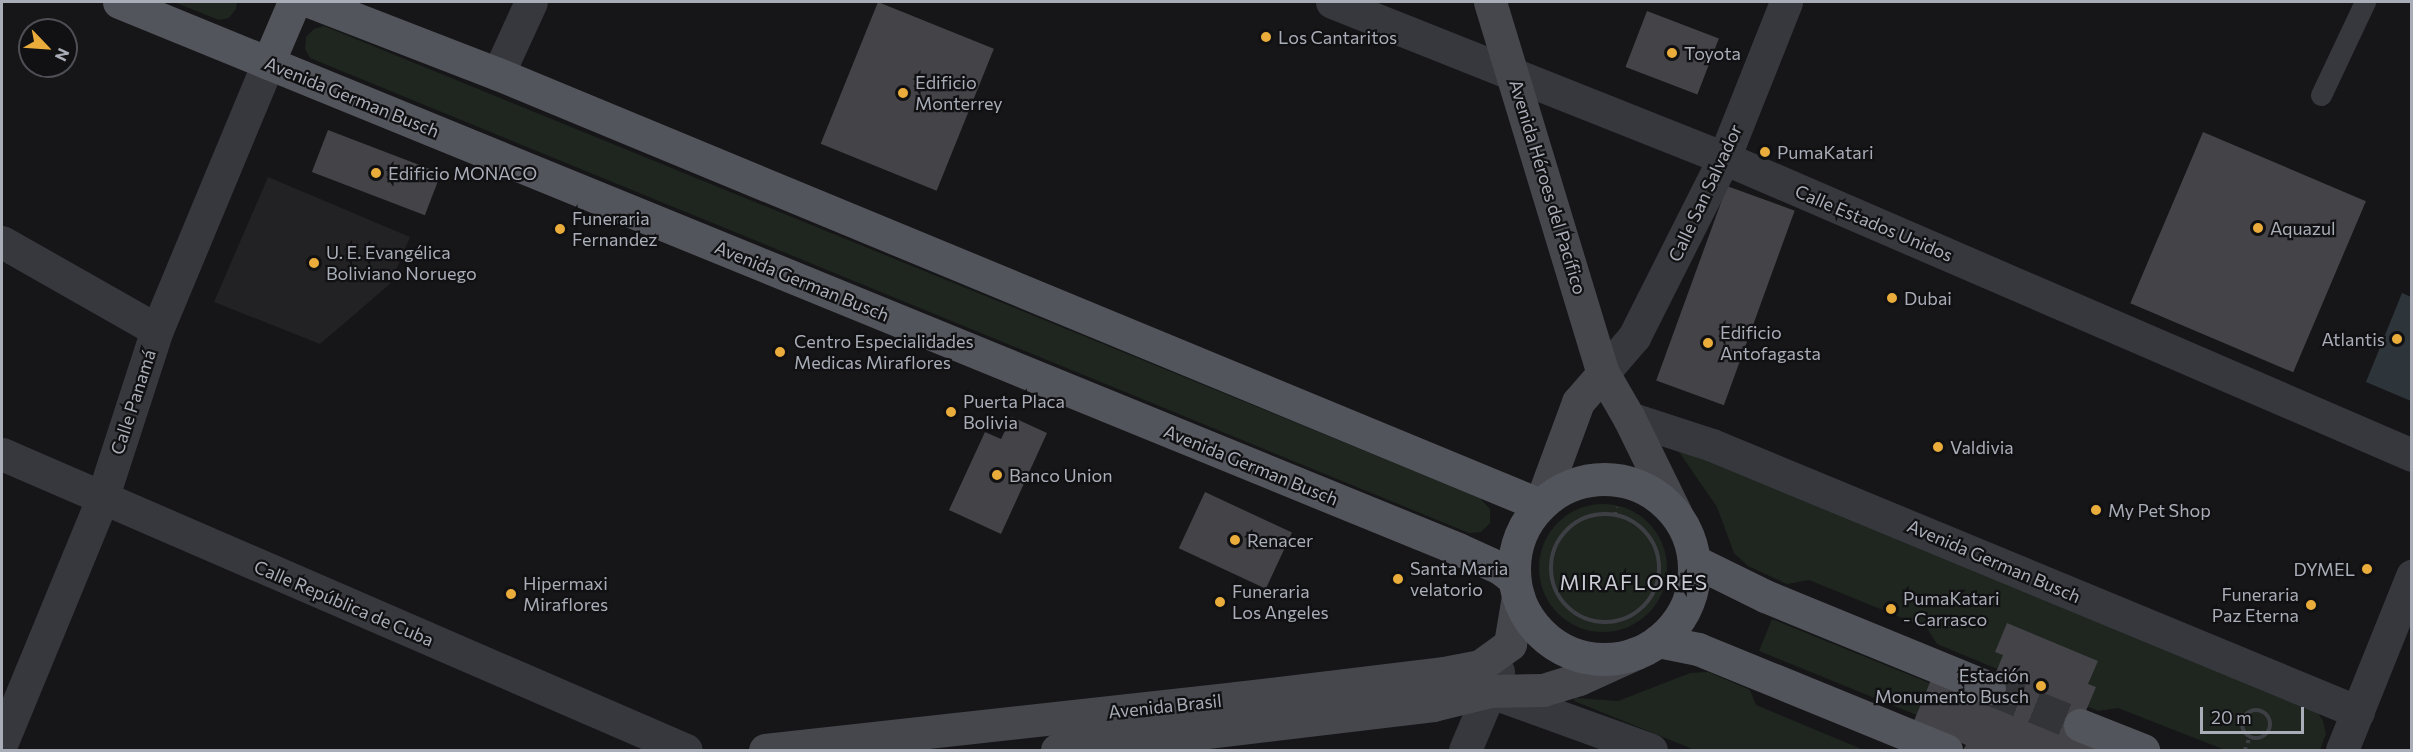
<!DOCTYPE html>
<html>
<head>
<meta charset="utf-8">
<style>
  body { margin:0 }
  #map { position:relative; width:2413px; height:752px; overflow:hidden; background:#161618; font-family:Commissioner,sans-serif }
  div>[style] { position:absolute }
  .built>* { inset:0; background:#222225 }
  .green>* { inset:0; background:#1e261f }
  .round { border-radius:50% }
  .water>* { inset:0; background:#2d353b }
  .building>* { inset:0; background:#434348; transform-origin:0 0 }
  .primary-tunnel>* { height:33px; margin-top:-16.5px; transform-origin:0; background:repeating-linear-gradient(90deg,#333438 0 33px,transparent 0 49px) }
  .path>* { height:4px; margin-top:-2px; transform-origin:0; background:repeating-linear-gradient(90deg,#3d3f44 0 3px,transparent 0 7.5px) }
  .path>.ring { margin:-2px; padding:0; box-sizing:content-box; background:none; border:4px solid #3d3f44; border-radius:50% }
  .service>* { height:21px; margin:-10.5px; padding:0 10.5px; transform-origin:10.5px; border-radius:10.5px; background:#37383d }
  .minor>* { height:33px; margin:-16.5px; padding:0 16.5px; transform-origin:16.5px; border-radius:16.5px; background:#37383d }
  .tertiary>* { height:33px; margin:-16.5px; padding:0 16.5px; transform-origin:16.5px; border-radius:16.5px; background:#37383d }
  .secondary>* { height:33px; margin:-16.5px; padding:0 16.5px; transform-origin:16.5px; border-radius:16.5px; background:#45474d }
  .primary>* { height:33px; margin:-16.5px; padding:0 16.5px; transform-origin:16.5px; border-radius:16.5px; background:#53555c }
  .primary>.ring { margin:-16.5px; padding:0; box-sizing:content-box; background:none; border:33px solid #53555c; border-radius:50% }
  .dots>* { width:16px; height:16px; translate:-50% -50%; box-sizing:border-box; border:3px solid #111113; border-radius:50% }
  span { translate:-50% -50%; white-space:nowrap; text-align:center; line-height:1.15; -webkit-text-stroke:4.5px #111113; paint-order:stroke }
  .poi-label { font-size:18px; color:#a9adb7 }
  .left { translate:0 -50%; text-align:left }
  .right { translate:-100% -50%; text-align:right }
  .street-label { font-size:18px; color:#a9adb7 }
  .quarter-label { font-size:21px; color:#c9ccd4; letter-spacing:1.5px }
  .frame { position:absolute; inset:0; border:3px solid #a9adb7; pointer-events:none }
  .north { position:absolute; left:18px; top:18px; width:60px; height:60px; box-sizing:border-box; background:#111113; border:2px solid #4e4f55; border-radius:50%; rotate:115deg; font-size:16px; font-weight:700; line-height:24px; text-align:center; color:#a9adb7 }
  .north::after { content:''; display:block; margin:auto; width:21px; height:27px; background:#eaad3c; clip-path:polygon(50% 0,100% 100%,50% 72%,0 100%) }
  .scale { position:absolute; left:2200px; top:707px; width:104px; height:27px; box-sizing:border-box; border:3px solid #a9adb7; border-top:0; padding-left:8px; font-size:18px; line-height:21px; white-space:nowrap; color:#a9adb7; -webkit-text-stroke:4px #111113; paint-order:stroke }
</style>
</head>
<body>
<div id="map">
  <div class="built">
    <div style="clip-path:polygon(268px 177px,410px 237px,390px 284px,320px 344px,214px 302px)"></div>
  </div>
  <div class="green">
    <div style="clip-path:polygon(174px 2px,237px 2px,236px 9px,229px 18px,219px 20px)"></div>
    <div style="clip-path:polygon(324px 26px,1480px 498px,1490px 509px,1490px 523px,1481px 532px,1469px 533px,310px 58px,305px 49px,306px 37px,314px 29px)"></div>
    <div style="clip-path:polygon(1681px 450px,2316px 710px,2323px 721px,2326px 734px,2320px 750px,2225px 750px,2118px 708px,2098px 711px,1937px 644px,1927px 628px,1809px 580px,1787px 584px,1748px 566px,1734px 553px,1717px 507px,1679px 452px)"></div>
    <div class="round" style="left:1539px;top:504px;width:128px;height:128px"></div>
    <div style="clip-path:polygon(1772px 619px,2094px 750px,2003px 750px,1759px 651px)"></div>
    <div style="clip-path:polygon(1708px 672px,1750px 690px,1756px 705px,1864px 750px,1695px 750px,1574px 701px,1575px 698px,1618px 701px,1690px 673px)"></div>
  </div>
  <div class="water">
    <div style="clip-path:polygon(2402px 293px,2411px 297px,2411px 401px,2366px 382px)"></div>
  </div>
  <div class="building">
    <div style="left:878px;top:2px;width:125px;height:153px;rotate:22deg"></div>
    <div style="left:1647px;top:11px;width:77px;height:60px;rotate:21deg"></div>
    <div style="left:328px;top:130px;width:121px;height:45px;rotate:21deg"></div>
    <div style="left:2203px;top:132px;width:177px;height:186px;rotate:23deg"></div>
    <div style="left:1727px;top:186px;width:72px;height:207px;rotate:20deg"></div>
    <div style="clip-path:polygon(1012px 417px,1047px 433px,1001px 534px,949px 510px,985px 432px,1001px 439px)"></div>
    <div style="left:1205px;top:492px;width:96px;height:62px;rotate:25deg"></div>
    <div style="clip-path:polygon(2007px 623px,2098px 661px,2088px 684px,2096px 687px,2080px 725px,2102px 750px,1963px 750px,1966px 745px,1913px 723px,1931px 680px,1984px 702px,2003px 655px,1995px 652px)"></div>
  </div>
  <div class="primary-tunnel">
    <div style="left:1989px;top:688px;width:98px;rotate:22.1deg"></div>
  </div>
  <div class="path">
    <div class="ring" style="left:1551px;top:514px;width:104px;height:104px"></div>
    <div style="left:1615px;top:515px;width:8px;rotate:-76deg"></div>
    <div class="ring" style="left:2242px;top:710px;width:24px;height:24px"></div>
    <div style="left:2245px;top:750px;width:15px;rotate:-70deg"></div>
  </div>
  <div class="service">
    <div style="left:2321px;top:95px;width:103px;rotate:-64.7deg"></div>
  </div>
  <div class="minor">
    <div style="left:1332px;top:2px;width:422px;rotate:21.7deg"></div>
    <div style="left:1724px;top:158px;width:749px;rotate:23.35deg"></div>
    <div style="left:498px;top:74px;width:79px;rotate:-65.4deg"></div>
    <div style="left:2px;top:242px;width:178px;rotate:29.6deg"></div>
    <div style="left:1603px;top:373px;width:48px;rotate:-49.3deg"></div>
    <div style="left:1634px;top:337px;width:200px;rotate:-63.3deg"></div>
    <div style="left:1724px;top:158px;width:168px;rotate:-68.3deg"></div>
    <div style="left:1629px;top:418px;width:87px;rotate:18deg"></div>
    <div style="left:1712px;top:445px;width:699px;rotate:22.46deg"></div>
    <div style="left:2px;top:454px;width:745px;rotate:23.4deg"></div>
    <div style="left:1491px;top:692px;width:170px;rotate:19.9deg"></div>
    <div style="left:1465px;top:750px;width:85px;rotate:-67.1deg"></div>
  </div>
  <div class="tertiary">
    <div style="left:2px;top:742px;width:263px;rotate:-67.6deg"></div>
    <div style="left:102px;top:499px;width:178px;rotate:-72deg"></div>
    <div style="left:157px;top:330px;width:289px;rotate:-67.4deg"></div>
    <div style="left:2342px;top:750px;width:188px;rotate:-68.1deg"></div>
  </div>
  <div class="secondary">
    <div style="left:1490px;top:2px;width:388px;rotate:73.1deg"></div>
    <div style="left:1603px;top:373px;width:52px;rotate:60deg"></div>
    <div style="left:1629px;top:418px;width:105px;rotate:63.9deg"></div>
    <div style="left:1540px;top:505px;width:110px;rotate:-69.7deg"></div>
    <div style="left:1578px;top:402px;width:38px;rotate:-49deg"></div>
    <div style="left:765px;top:750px;width:475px;rotate:-6.3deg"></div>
    <div style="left:1237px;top:698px;width:209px;rotate:-6.9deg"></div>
    <div style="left:1444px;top:673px;width:37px;rotate:-11deg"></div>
    <div style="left:1480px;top:666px;width:37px;rotate:-36deg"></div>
    <div style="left:1510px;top:644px;width:49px;rotate:-80.5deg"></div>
    <div style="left:1057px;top:750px;width:379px;rotate:-6.8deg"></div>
    <div style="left:1433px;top:705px;width:59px;rotate:-13.8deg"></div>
    <div style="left:1490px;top:691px;width:53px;rotate:-1.1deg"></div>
    <div style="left:1543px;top:690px;width:38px;rotate:-17deg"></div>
    <div style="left:1579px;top:679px;width:63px;rotate:-24.5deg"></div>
  </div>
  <div class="primary">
    <div style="left:119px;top:2px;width:1446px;rotate:22.22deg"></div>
    <div style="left:1458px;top:549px;width:46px;rotate:24.3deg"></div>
    <div style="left:1500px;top:568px;width:18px;rotate:38deg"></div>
    <div style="left:312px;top:2px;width:199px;rotate:21.2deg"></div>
    <div style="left:498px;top:74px;width:1128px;rotate:22.47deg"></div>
    <div style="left:268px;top:63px;width:66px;rotate:-66.9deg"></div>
    <div class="ring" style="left:1514px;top:479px;width:147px;height:147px"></div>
    <div style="left:1694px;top:561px;width:79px;rotate:26.2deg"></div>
    <div style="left:1765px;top:596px;width:242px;rotate:22.3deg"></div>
    <div style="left:1658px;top:641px;width:41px;rotate:11.3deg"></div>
    <div style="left:1698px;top:649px;width:268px;rotate:22.2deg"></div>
    <div style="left:2080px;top:725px;width:68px;rotate:21.6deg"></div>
  </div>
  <div class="dots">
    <div style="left:1266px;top:37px;background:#eaad3c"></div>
    <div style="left:1672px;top:53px;background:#eaad3c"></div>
    <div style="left:903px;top:93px;background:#eaad3c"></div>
    <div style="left:1765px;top:152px;background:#eaad3c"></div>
    <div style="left:376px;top:173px;background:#eaad3c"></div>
    <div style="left:2258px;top:228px;background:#eaad3c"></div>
    <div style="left:560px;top:229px;background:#eaad3c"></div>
    <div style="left:314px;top:263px;background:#eaad3c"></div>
    <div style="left:1892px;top:298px;background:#eaad3c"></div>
    <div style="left:2397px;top:339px;background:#eaad3c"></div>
    <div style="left:1708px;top:343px;background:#eaad3c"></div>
    <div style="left:780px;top:352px;background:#eaad3c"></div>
    <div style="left:951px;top:412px;background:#eaad3c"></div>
    <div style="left:1938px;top:447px;background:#eaad3c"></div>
    <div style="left:997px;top:475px;background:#eaad3c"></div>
    <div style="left:2096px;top:510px;background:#eaad3c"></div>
    <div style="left:1235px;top:540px;background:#eaad3c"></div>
    <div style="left:2367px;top:569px;background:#eaad3c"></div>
    <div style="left:1398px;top:579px;background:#eaad3c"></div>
    <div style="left:511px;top:594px;background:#eaad3c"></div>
    <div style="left:1220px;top:602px;background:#eaad3c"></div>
    <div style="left:2311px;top:605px;background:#eaad3c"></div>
    <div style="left:1891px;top:609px;background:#eaad3c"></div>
    <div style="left:2041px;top:686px;background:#eaad3c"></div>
  </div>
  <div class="poi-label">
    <span class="left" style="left:1278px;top:37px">Los Cantaritos</span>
    <span class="left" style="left:1684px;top:53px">Toyota</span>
    <span class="left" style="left:915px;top:93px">Edificio<br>Monterrey</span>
    <span class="left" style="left:1777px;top:152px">PumaKatari</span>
    <span class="left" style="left:388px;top:173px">Edificio MONACO</span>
    <span class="left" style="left:572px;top:229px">Funeraria<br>Fernandez</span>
    <span class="left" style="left:2270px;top:228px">Aquazul</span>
    <span class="left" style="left:326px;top:263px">U. E. Evangélica<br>Boliviano Noruego</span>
    <span class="left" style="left:1904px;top:298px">Dubai</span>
    <span class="left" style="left:1720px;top:343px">Edificio<br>Antofagasta</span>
    <span class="right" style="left:2385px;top:339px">Atlantis</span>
    <span class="left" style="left:794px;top:352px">Centro Especialidades<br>Medicas Miraflores</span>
    <span class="left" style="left:963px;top:412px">Puerta Placa<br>Bolivia</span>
    <span class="left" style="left:1950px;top:447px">Valdivia</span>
    <span class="left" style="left:1009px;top:475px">Banco Union</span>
    <span class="left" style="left:2108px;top:510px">My Pet Shop</span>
    <span class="left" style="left:1247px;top:540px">Renacer</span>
    <span class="left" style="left:1410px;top:579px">Santa Maria<br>velatorio</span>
    <span class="right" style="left:2355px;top:569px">DYMEL</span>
    <span class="left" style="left:523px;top:594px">Hipermaxi<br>Miraflores</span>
    <span class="left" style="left:1232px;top:602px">Funeraria<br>Los Angeles</span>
    <span class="right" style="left:2299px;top:605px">Funeraria<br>Paz Eterna</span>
    <span class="left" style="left:1903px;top:609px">PumaKatari<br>- Carrasco</span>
    <span class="right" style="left:2029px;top:686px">Estación<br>Monumento Busch</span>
  </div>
  <div class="street-label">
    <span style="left:352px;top:97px;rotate:22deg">Avenida German Busch</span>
    <span style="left:1548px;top:187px;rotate:73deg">Avenida Héroes del Pacífico</span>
    <span style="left:1705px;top:193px;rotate:-65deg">Calle San Salvador</span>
    <span style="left:1874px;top:223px;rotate:23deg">Calle Estados Unidos</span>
    <span style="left:802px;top:281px;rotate:22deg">Avenida German Busch</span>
    <span style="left:133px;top:402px;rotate:-72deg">Calle Panamá</span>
    <span style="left:1251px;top:465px;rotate:22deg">Avenida German Busch</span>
    <span style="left:1994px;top:561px;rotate:23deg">Avenida German Busch</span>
    <span style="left:344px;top:603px;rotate:23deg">Calle República de Cuba</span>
    <span style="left:1165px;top:706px;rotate:-6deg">Avenida Brasil</span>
  </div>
  <div class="quarter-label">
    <span style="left:1634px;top:582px">MIRAFLORES</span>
  </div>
  <div class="frame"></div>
  <div class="north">N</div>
  <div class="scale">20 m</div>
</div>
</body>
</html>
